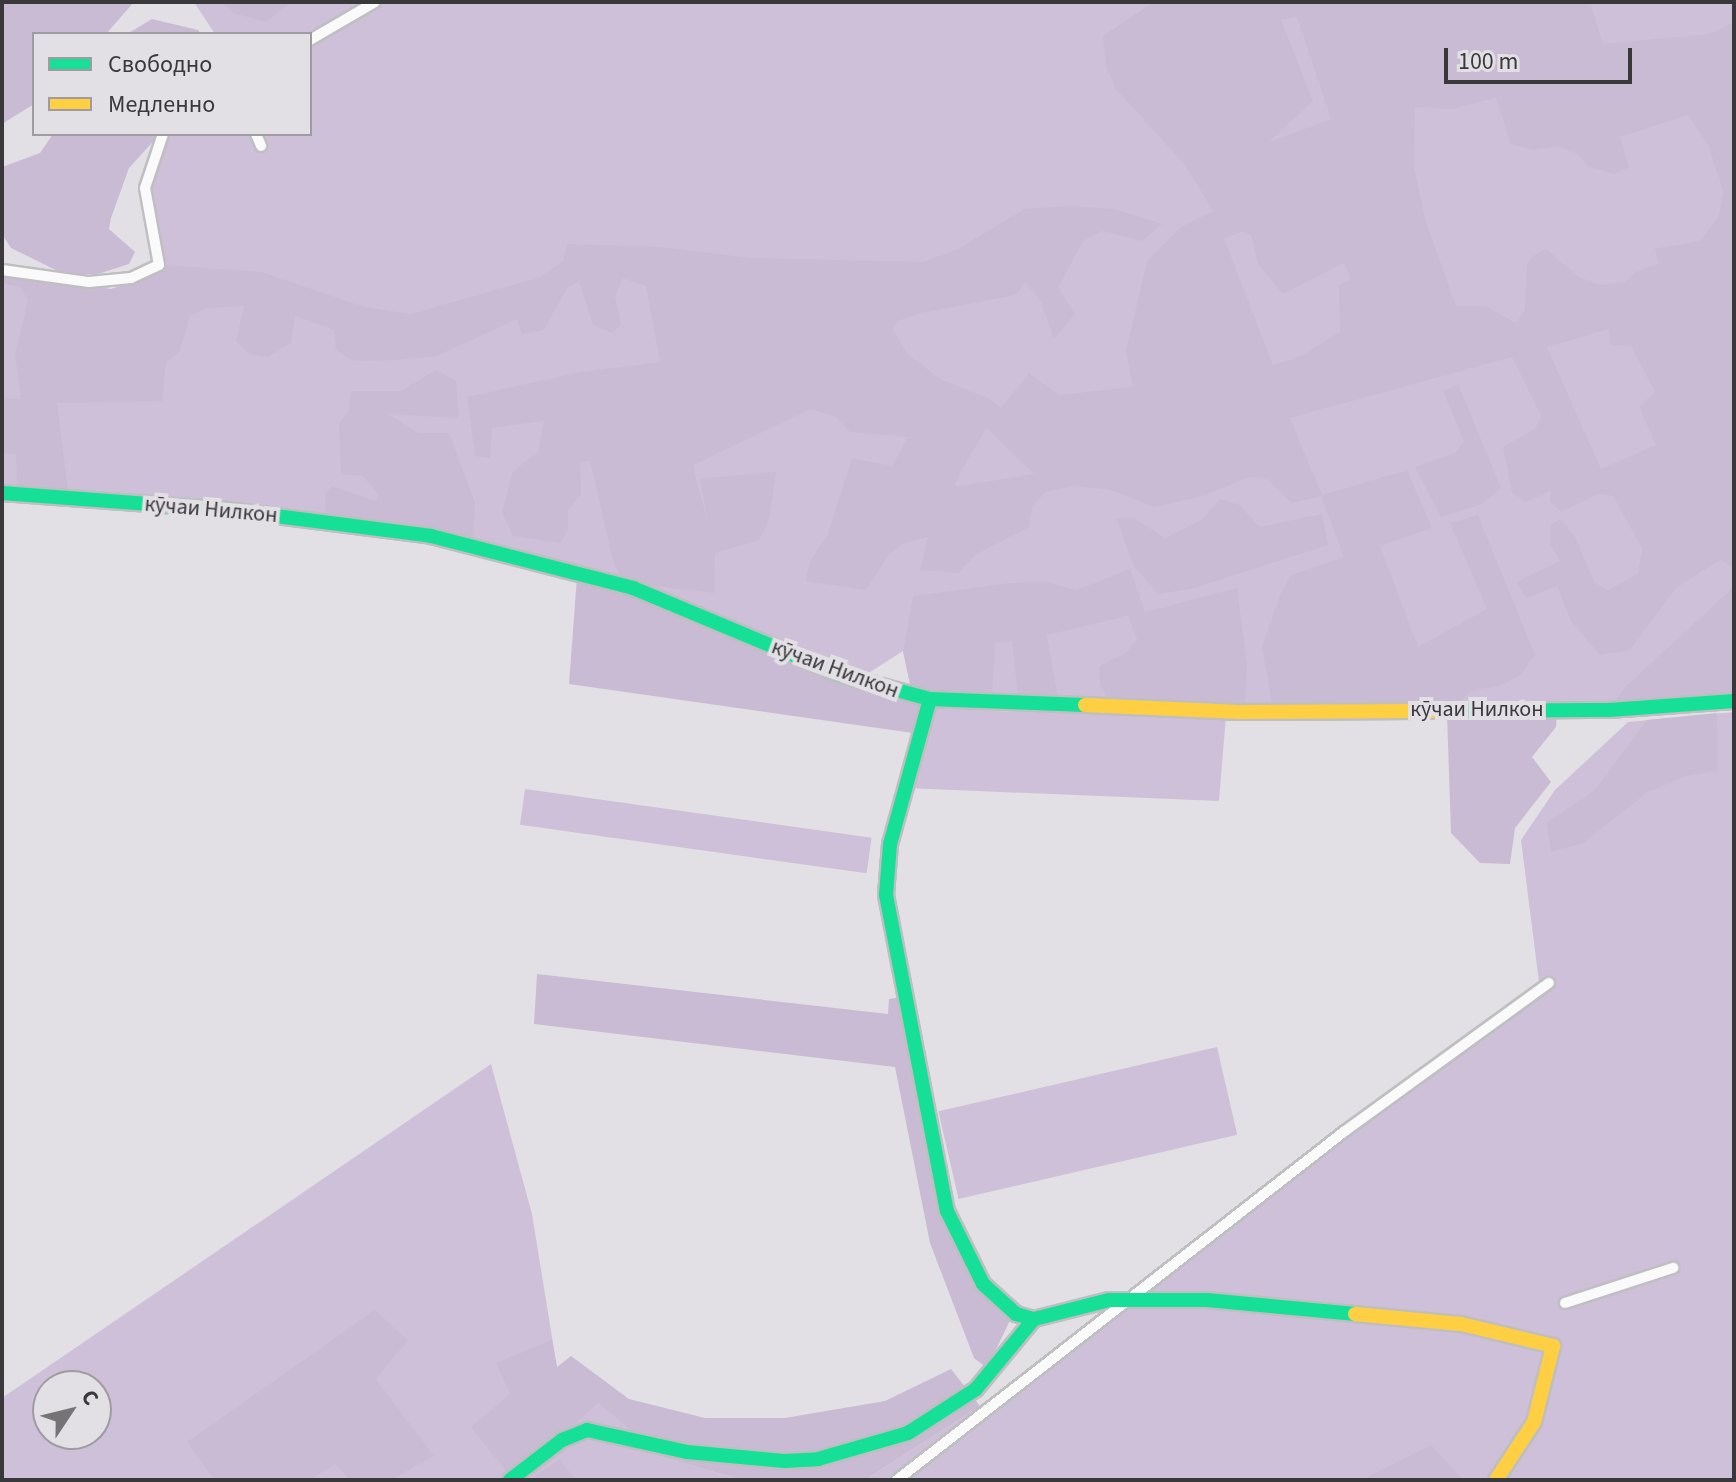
<!DOCTYPE html>
<html>
<head>
<meta charset="utf-8">
<style>
  body { margin:0 }
  #map { position:relative; width:1736px; height:1482px; overflow:hidden; background:#e2e0e4; font-family:"Source Sans 3",sans-serif }
  div>[style] { position:absolute }
  .green>* { inset:0; background:#cec0d8; transform-origin:0 0 }
  .forest>* { inset:0; background:#cabbd5 }
  .roads { filter:drop-shadow(2px 0 #bfbec1) drop-shadow(-2px 0 #bfbec1) drop-shadow(0 2px #bfbec1) drop-shadow(0 -2px #bfbec1) }
  .street>* { height:10px; margin:-5px; padding:0 5px; transform-origin:5px; border-radius:5px; background:#fbfafb }
  .fast>* { height:14px; margin:-7px; padding:0 7px; transform-origin:7px; border-radius:7px; background:#16e098 }
  .slow>* { height:14px; margin:-7px; padding:0 7px; transform-origin:7px; border-radius:7px; background:#ffcf43 }
  span { translate:-50% -50%; white-space:nowrap; text-align:center; line-height:1.15; -webkit-text-stroke:8px #e2dfe5; paint-order:stroke }
  .street-label { font-size:22px; color:#39383a }
  .frame { position:absolute; inset:0; border:4px solid #39383a; pointer-events:none }
  .legend { position:absolute; left:32px; top:32px; width:280px; height:104px; box-sizing:border-box; background:#e2dfe5; border:2px solid #9e9ca1; margin:0; padding:10px 14px; list-style:none; font-size:24px; color:#39383a }
  .legend li { display:flex; align-items:center; gap:16px; height:40px }
  .legend b { width:40px; border:2px solid #9e9ca1 }
  .north { position:absolute; left:32px; top:1370px; width:80px; height:80px; box-sizing:border-box; background:#e2dfe5; border:2px solid #9e9ca1; border-radius:50%; rotate:55deg; font-size:22px; font-weight:700; line-height:32px; text-align:center; color:#39383a }
  .north::after { content:''; display:block; margin:auto; width:28px; height:36px; background:#747376; clip-path:polygon(50% 0,100% 100%,50% 72%,0 100%) }
  .scale { position:absolute; left:1444px; top:48px; width:188px; height:36px; box-sizing:border-box; border:4px solid #39383a; border-top:0; padding-left:10px; font-size:24px; line-height:28px; white-space:nowrap; color:#39383a; -webkit-text-stroke:6px #e2dfe5; paint-order:stroke }
</style>
</head>
<body>
<div id="map">
  <div class="green">
    <div style="clip-path:polygon(194px 2px,1734px 2px,1734px 696px,1611px 704px,1245px 704px,912px 693px,903px 651px,867px 674px,637px 584px,441px 529px,180px 499px,2px 486px,2px 274px,111px 289px,142px 280px,160px 265px,144px 189px,166px 134px,310px 134px,310px 34px,215px 34px)"></div>
    <div style="clip-path:polygon(930px 702px,992px 711px,1226px 716px,1219px 801px,906px 788px)"></div>
    <div style="clip-path:polygon(1734px 712px,1734px 1480px,865px 1480px,980px 1406px,1540px 990px,1521px 840px,1555px 790px,1628px 722px)"></div>
    <div style="left:525px;top:789px;width:350px;height:36px;rotate:8deg"></div>
    <div style="left:1217px;top:1047px;width:90px;height:286px;rotate:77deg"></div>
    <div style="clip-path:polygon(evenodd,491px 1064px,532px 1214px,557px 1368px,662px 1457px,742px 1480px,2px 1480px,2px 1398px,491px 1064px,48px 1386px,96px 1386px,96px 1434px,48px 1434px,48px 1386px)"></div>
  </div>
  <div class="forest">
    <div style="clip-path:polygon(2px 2px,134px 2px,106px 34px,34px 34px,34px 104px,2px 124px)"></div>
    <div style="clip-path:polygon(221px 2px,292px 2px,266px 22px,233px 13px)"></div>
    <div style="clip-path:polygon(evenodd,1154px 2px,1590px 2px,1603px 44px,1710px 34px,1734px 22px,1734px 568px,1721px 560px,1707px 568px,1676px 588px,1630px 650px,1600px 655px,1571px 621px,1557px 586px,1526px 598px,1516px 582px,1560px 561px,1550px 544px,1550px 525px,1560px 519px,1574px 535px,1595px 583px,1608px 590px,1638px 574px,1642px 548px,1613px 496px,1598px 494px,1561px 512px,1550px 502px,1551px 491px,1526px 502px,1512px 493px,1503px 447px,1535px 429px,1541px 416px,1512px 357px,1290px 418px,1322px 495px,1407px 470px,1432px 528px,1380px 546px,1418px 647px,1487px 609px,1450px 523px,1478px 515px,1535px 655px,1520px 675px,1502px 685px,1471px 691px,1458px 704px,1272px 704px,1262px 647px,1280px 595px,1291px 575px,1344px 557px,1321px 496px,1292px 503px,1267px 479px,1249px 477px,1203px 496px,1154px 507px,1111px 490px,1074px 486px,1045px 492px,1032px 508px,1029px 527px,977px 554px,958px 573px,920px 570px,928px 537px,902px 544px,889px 555px,866px 590px,806px 581px,810px 561px,828px 534px,852px 458px,892px 466px,908px 437px,850px 432px,836px 417px,811px 409px,693px 465px,709px 527px,700px 479px,776px 472px,769px 520px,759px 540px,715px 553px,714px 593px,637px 584px,622px 580px,613px 560px,590px 461px,580px 462px,581px 494px,568px 510px,568px 530px,560px 543px,513px 536px,502px 512px,506px 497px,513px 471px,538px 452px,544px 421px,492px 428px,490px 458px,475px 456px,467px 397px,581px 372px,660px 362px,646px 286px,623px 278px,615px 296px,621px 324px,612px 333px,593px 325px,579px 281px,568px 287px,544px 330px,522px 335px,517px 319px,437px 356px,396px 360px,352px 361px,336px 350px,334px 330px,295px 316px,291px 343px,268px 357px,249px 354px,236px 341px,244px 306px,207px 308px,190px 316px,179px 353px,166px 362px,162px 401px,57px 403px,68px 491px,17px 487px,16px 454px,2px 453px,2px 398px,21px 399px,15px 355px,28px 300px,20px 287px,2px 283px,2px 274px,111px 289px,142px 280px,160px 265px,262px 272px,364px 307px,411px 314px,540px 277px,563px 261px,567px 244px,660px 247px,750px 258px,922px 262px,958px 249px,1024px 209px,1070px 206px,1114px 209px,1162px 224px,1142px 241px,1102px 231px,1083px 241px,1058px 288px,1075px 314px,1054px 339px,1041px 302px,1025px 282px,1016px 295px,921px 313px,898px 321px,893px 329px,907px 353px,940px 379px,988px 398px,1001px 408px,1029px 373px,1059px 395px,1133px 387px,1126px 351px,1147px 261px,1181px 227px,1213px 211px,1185px 165px,1115px 88px,1106px 66px,1103px 36px,1154px 2px,1297px 17px,1331px 119px,1269px 142px,1313px 101px,1281px 20px,1297px 17px,1154px 2px,1496px 98px,1511px 144px,1533px 150px,1558px 146px,1578px 154px,1588px 167px,1615px 174px,1629px 167px,1620px 137px,1688px 115px,1708px 145px,1723px 191px,1719px 216px,1700px 241px,1654px 249px,1659px 263px,1635px 272px,1626px 282px,1600px 285px,1579px 277px,1546px 249px,1534px 255px,1527px 264px,1525px 310px,1516px 323px,1485px 306px,1456px 306px,1425px 219px,1414px 167px,1415px 107px,1452px 109px,1496px 98px,1154px 2px,1242px 232px,1251px 235px,1258px 264px,1283px 294px,1344px 263px,1351px 279px,1339px 285px,1340px 332px,1301px 356px,1273px 365px,1224px 238px,1242px 232px,1154px 2px,1609px 329px,1610px 345px,1631px 346px,1655px 392px,1639px 407px,1656px 445px,1601px 469px,1547px 347px,1609px 329px,1154px 2px,987px 428px,1034px 474px,954px 487px,962px 469px,987px 428px)"></div>
    <div style="clip-path:polygon(152px 19px,198px 30px,201px 34px,127px 34px)"></div>
    <div style="clip-path:polygon(53px 134px,160px 134px,129px 168px,111px 218px,109px 229px,135px 252px,129px 264px,98px 274px,64px 274px,11px 248px,2px 234px,2px 167px,40px 153px)"></div>
    <div style="clip-path:polygon(436px 370px,456px 381px,459px 418px,388px 414px,418px 433px,449px 433px,475px 502px,473px 538px,441px 529px,326px 516px,325px 493px,332px 486px,376px 501px,379px 495px,363px 476px,341px 474px,339px 423px,349px 411px,351px 391px,401px 391px)"></div>
    <div style="clip-path:polygon(1458px 384px,1501px 488px,1482px 504px,1441px 517px,1415px 467px,1455px 453px,1464px 441px,1443px 391px)"></div>
    <div style="clip-path:polygon(1220px 499px,1240px 505px,1259px 527px,1322px 514px,1328px 545px,1191px 589px,1158px 594px,1134px 566px,1116px 518px,1134px 518px,1165px 538px,1201px 520px)"></div>
    <div style="clip-path:polygon(1130px 569px,1145px 612px,1237px 588px,1247px 665px,1245px 704px,1109px 700px,1100px 684px,1099px 666px,1126px 653px,1137px 639px,1128px 616px,1047px 635px,1058px 699px,1018px 697px,1012px 641px,995px 643px,992px 697px,912px 693px,903px 651px,913px 596px,1010px 583px,1045px 582px,1076px 590px)"></div>
    <div style="clip-path:polygon(577px 577px,670px 606px,756px 647px,842px 679px,930px 702px,920px 734px,569px 684px)"></div>
    <div style="clip-path:polygon(1734px 587px,1734px 696px,1614px 703px,1625px 687px)"></div>
    <div style="clip-path:polygon(1557px 713px,1556px 727px,1532px 757px,1551px 782px,1515px 828px,1510px 864px,1480px 863px,1451px 833px,1447px 714px)"></div>
    <div style="clip-path:polygon(1717px 713px,1718px 771px,1686px 776px,1648px 792px,1583px 843px,1551px 852px,1547px 823px,1595px 790px,1647px 720px)"></div>
    <div style="clip-path:polygon(537px 974px,888px 1014px,889px 999px,902px 997px,948px 1229px,985px 1282px,1015px 1310px,987px 1368px,974px 1358px,930px 1243px,895px 1067px,534px 1024px)"></div>
    <div style="clip-path:polygon(375px 1310px,408px 1340px,376px 1379px,434px 1456px,391px 1480px,350px 1480px,335px 1464px,310px 1480px,214px 1480px,187px 1442px)"></div>
    <div style="clip-path:polygon(552px 1340px,557px 1367px,571px 1356px,629px 1399px,705px 1418px,785px 1418px,885px 1401px,951px 1369px,980px 1406px,865px 1480px,742px 1480px,662px 1457px,598px 1403px,513px 1480px,471px 1427px,510px 1394px,496px 1363px)"></div>
    <div style="clip-path:polygon(1431px 1445px,1463px 1480px,1361px 1480px)"></div>
    <div style="clip-path:polygon(560px 1459px,575px 1480px,530px 1480px)"></div>
  </div>
  <div class="roads">
    <div class="street">
      <div style="left:310px;top:40px;width:75px;rotate:-30.3deg"></div>
      <div style="left:256px;top:134px;width:13px;rotate:67deg"></div>
      <div style="left:2px;top:270px;width:88px;rotate:7.9deg"></div>
      <div style="left:89px;top:282px;width:42px;rotate:-5.4deg"></div>
      <div style="left:131px;top:278px;width:31px;rotate:-25deg"></div>
      <div style="left:159px;top:265px;width:78px;rotate:-100.3deg"></div>
      <div style="left:145px;top:188px;width:57px;rotate:-71.6deg"></div>
      <div style="left:1565px;top:1303px;width:114px;rotate:-18deg"></div>
      <div style="left:897px;top:1480px;width:568px;rotate:-37.92deg"></div>
      <div style="left:1345px;top:1131px;width:252px;rotate:-36deg"></div>
    </div>
    <div class="fast">
      <div style="left:2px;top:493px;width:228px;rotate:4.3deg"></div>
      <div style="left:229px;top:510px;width:204px;rotate:7.3deg"></div>
      <div style="left:431px;top:536px;width:209px;rotate:14.4deg"></div>
      <div style="left:633px;top:588px;width:225px;rotate:22.7deg"></div>
      <div style="left:841px;top:675px;width:92px;rotate:15.1deg"></div>
      <div style="left:930px;top:699px;width:155px;rotate:2.2deg"></div>
      <div style="left:930px;top:699px;width:150px;rotate:105.4deg"></div>
      <div style="left:890px;top:844px;width:51px;rotate:94.5deg"></div>
      <div style="left:886px;top:895px;width:322px;rotate:79.1deg"></div>
      <div style="left:947px;top:1211px;width:81px;rotate:63.7deg"></div>
      <div style="left:983px;top:1284px;width:45px;rotate:42.3deg"></div>
      <div style="left:1016px;top:1314px;width:19px;rotate:16deg"></div>
      <div style="left:1034px;top:1319px;width:77px;rotate:-14.2deg"></div>
      <div style="left:1109px;top:1300px;width:98px"></div>
      <div style="left:1207px;top:1300px;width:149px;rotate:5.4deg"></div>
      <div style="left:1460px;top:711px;width:149px;rotate:-0.4deg"></div>
      <div style="left:1609px;top:710px;width:125px;rotate:-4.1deg"></div>
      <div style="left:510px;top:1480px;width:66px;rotate:-37.6deg"></div>
      <div style="left:562px;top:1440px;width:27px;rotate:-22deg"></div>
      <div style="left:587px;top:1430px;width:102px;rotate:12.4deg"></div>
      <div style="left:687px;top:1452px;width:97px;rotate:5.3deg"></div>
      <div style="left:784px;top:1461px;width:34px;rotate:-3deg"></div>
      <div style="left:818px;top:1459px;width:94px;rotate:-16.1deg"></div>
      <div style="left:908px;top:1433px;width:81px;rotate:-32.9deg"></div>
      <div style="left:976px;top:1389px;width:91px;rotate:-50.4deg"></div>
    </div>
    <div class="slow">
      <div style="left:1085px;top:705px;width:155px;rotate:2.6deg"></div>
      <div style="left:1240px;top:712px;width:220px;rotate:-0.3deg"></div>
      <div style="left:1355px;top:1314px;width:106px;rotate:5.4deg"></div>
      <div style="left:1461px;top:1324px;width:95px;rotate:13.4deg"></div>
      <div style="left:1553px;top:1346px;width:78px;rotate:104deg"></div>
      <div style="left:1534px;top:1422px;width:69px;rotate:123.2deg"></div>
    </div>
  </div>
  <div class="street-label">
    <span style="left:211px;top:510px;rotate:5deg">кӯчаи Нилкон</span>
    <span style="left:835px;top:669px;rotate:20deg">кӯчаи Нилкон</span>
    <span style="left:1477px;top:710px">кӯчаи Нилкон</span>
  </div>
  <div class="frame"></div>
  <ul class="legend">
  <li><b style="height:10px;background:#16e098"></b>Свободно</li>
  <li><b style="height:10px;background:#ffcf43"></b>Медленно</li>
  </ul>
  <div class="north">С</div>
  <div class="scale">100 m</div>
</div>
</body>
</html>
